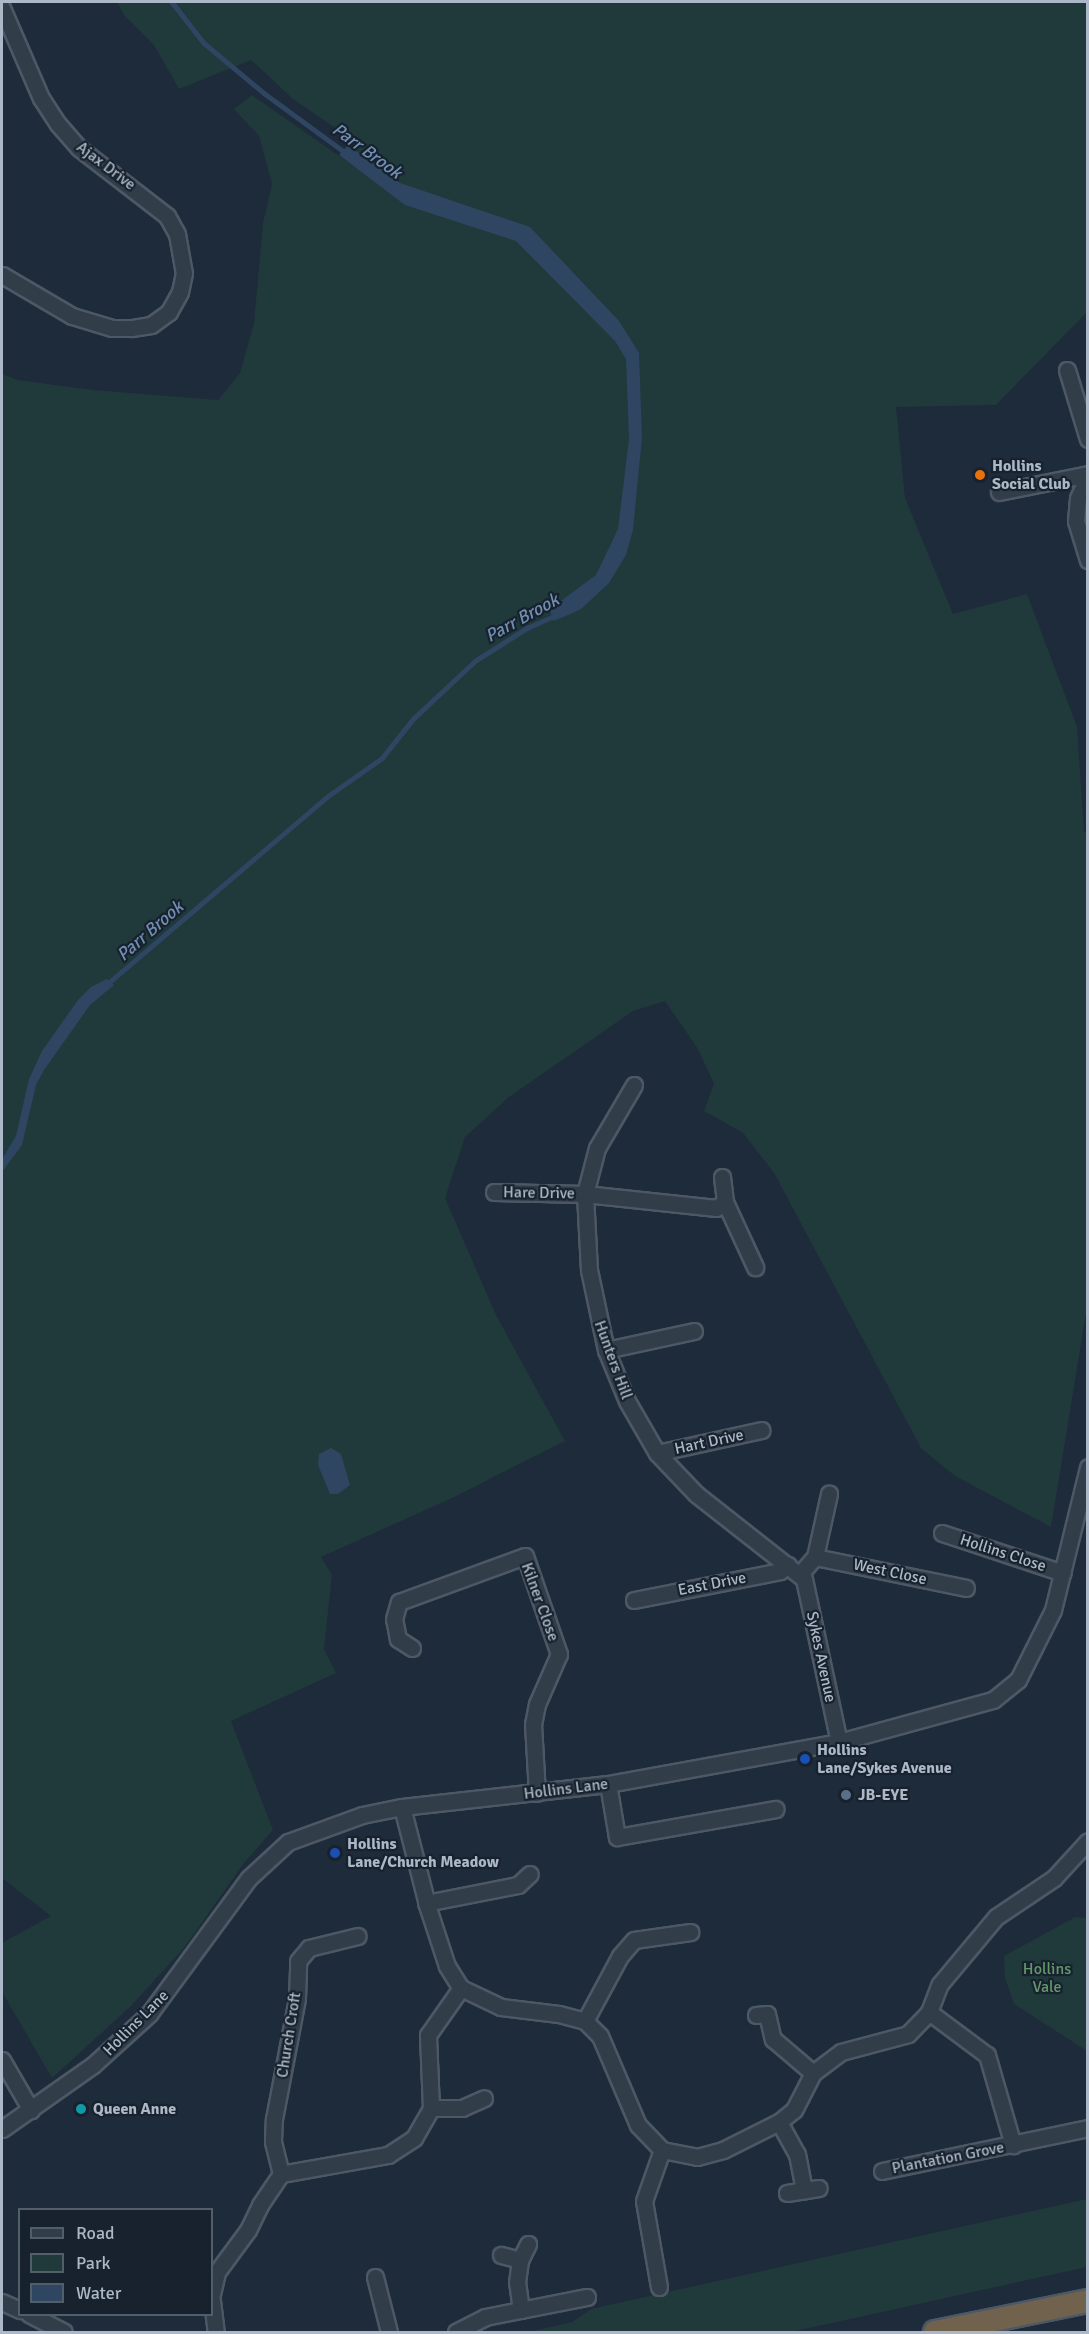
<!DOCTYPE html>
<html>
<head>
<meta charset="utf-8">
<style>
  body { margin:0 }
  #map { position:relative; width:1089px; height:2334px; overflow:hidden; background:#1e2b3a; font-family:Signika,sans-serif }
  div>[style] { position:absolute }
  .green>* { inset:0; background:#20393b }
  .water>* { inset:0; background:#2e4661 }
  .stream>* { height:4.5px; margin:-2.25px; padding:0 2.25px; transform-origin:2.25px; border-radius:2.25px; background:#2e4661 }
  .roads { filter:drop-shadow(2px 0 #4d5865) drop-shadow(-2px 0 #4d5865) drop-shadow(0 2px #4d5865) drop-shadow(0 -2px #4d5865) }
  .minor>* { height:15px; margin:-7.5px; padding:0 7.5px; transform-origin:7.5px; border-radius:7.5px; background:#323d4a }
  .highway>* { height:22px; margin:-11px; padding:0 11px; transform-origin:11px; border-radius:11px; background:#71624e }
  .dots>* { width:16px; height:16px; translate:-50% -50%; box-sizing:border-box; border:3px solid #18222e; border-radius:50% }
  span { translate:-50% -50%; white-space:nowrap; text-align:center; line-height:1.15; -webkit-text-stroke:4.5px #18222e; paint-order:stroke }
  .street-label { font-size:16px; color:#acb8c7 }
  .poi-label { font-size:16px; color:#acb8c7; font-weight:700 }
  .left { translate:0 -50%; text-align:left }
  .park-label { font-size:16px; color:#629a6c }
  .water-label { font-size:18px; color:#718fb2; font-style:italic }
  .frame { position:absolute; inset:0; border:3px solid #acb8c7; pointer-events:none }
  .legend { position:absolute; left:18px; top:2208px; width:195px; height:108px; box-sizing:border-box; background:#18222e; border:2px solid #535e6b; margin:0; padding:8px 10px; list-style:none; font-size:18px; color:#acb8c7 }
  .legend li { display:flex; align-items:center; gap:12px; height:30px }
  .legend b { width:30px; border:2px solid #535e6b }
</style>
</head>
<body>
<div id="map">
  <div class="green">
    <div style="clip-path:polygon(117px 2px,1087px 2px,1086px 313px,996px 405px,896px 407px,905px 498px,953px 614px,1027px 594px,1077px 727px,1084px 832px,1088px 834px,1088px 1301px,1051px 1527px,955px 1476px,921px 1448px,774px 1173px,743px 1133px,704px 1111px,714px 1084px,698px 1049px,665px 1001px,633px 1011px,509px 1097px,465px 1137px,445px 1198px,496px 1315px,565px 1441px,452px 1498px,321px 1557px,332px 1575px,324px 1649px,336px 1673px,231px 1721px,273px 1830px,244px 1863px,184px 1948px,129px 2008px,52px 2078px,2px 1992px,2px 1943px,51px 1916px,2px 1878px,2px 374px,18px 380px,93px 390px,218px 400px,240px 373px,254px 323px,263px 223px,272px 184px,259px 136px,234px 109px,252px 95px,375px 181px,341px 132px,293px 99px,251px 60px,179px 89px,154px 45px,124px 15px)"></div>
    <div style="clip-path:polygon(1075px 1917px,1087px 1918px,1087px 2051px,1014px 2004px,1005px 1978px,1004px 1956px)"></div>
    <div style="clip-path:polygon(1087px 2199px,1087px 2267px,791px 2332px,529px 2332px,572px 2322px,591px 2309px)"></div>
  </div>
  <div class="water">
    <div style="clip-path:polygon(348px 145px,400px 183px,530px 227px,619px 321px,639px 353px,642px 437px,633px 530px,626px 555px,609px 583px,581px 609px,566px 616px,553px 621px,550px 609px,596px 575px,618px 529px,629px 439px,626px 359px,615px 341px,516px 241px,405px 205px,339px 155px)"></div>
    <div style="clip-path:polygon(107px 979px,114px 985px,90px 1005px,44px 1070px,36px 1085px,22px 1145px,2px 1172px,2px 1159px,16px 1136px,29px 1079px,42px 1051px,78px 1000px,91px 987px)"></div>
    <div style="clip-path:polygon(331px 1448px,341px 1454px,350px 1485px,338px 1494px,330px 1494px,318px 1465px,319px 1454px)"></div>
  </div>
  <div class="stream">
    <div style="left:172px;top:2px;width:52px;rotate:52deg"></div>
    <div style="left:204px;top:43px;width:78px;rotate:39.8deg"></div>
    <div style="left:264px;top:93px;width:102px;rotate:36.2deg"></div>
    <div style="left:106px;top:985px;width:292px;rotate:-40.4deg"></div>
    <div style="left:328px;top:796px;width:66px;rotate:-35.1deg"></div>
    <div style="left:382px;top:758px;width:50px;rotate:-51.5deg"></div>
    <div style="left:413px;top:719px;width:85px;rotate:-43.1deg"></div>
    <div style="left:475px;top:661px;width:62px;rotate:-32.4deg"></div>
    <div style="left:527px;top:628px;width:32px;rotate:-24deg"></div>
  </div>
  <div class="roads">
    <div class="minor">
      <div style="left:2px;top:8px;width:98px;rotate:66.6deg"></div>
      <div style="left:41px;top:98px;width:31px;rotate:57deg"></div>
      <div style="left:58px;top:124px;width:32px;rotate:49deg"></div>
      <div style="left:79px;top:148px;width:111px;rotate:37.7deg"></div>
      <div style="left:167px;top:216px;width:21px;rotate:61deg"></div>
      <div style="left:177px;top:234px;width:40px;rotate:80deg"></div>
      <div style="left:184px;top:273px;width:19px;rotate:102deg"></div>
      <div style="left:180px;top:292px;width:23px;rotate:119deg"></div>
      <div style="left:169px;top:312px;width:22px;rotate:144deg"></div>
      <div style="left:151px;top:325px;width:20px;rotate:171deg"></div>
      <div style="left:131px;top:328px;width:19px;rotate:180deg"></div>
      <div style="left:112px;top:328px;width:42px;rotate:-163.3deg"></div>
      <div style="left:72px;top:316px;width:81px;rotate:-149.6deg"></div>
      <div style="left:1067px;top:370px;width:72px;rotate:73.1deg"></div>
      <div style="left:1088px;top:476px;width:24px;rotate:114deg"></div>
      <div style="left:1078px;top:498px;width:23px;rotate:95deg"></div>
      <div style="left:1076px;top:521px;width:41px;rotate:72.9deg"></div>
      <div style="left:999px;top:492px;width:91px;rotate:-11.4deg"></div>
      <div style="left:634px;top:1085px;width:73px;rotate:120.4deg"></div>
      <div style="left:597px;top:1148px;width:48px;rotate:104.6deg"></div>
      <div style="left:585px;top:1194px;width:76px;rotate:87deg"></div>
      <div style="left:589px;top:1270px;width:82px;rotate:78deg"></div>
      <div style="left:606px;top:1350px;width:55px;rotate:67.6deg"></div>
      <div style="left:627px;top:1401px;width:60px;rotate:60deg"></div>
      <div style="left:657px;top:1453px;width:57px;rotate:46.4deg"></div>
      <div style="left:696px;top:1494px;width:137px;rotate:38.2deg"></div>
      <div style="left:804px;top:1579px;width:167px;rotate:77.9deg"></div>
      <div style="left:722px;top:1177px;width:25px;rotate:83deg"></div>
      <div style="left:494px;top:1192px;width:91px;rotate:1.3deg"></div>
      <div style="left:585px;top:1194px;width:132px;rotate:6.1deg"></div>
      <div style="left:716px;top:1208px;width:11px;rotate:-34deg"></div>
      <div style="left:725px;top:1202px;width:72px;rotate:65.2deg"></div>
      <div style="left:606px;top:1350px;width:90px;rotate:-12.2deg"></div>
      <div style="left:657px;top:1453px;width:107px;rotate:-12.4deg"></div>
      <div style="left:942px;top:1533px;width:127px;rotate:18.3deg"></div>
      <div style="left:815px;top:1557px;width:154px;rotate:11.6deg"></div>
      <div style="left:800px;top:1574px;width:23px;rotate:-49deg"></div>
      <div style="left:815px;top:1557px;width:65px;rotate:-77.5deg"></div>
      <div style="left:634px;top:1600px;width:149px;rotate:-11.2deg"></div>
      <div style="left:780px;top:1571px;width:10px;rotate:-37deg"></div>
      <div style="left:412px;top:1648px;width:17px;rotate:-147deg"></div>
      <div style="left:398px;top:1639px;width:20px;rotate:-101deg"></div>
      <div style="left:394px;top:1619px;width:18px;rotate:-74deg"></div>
      <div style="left:399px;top:1602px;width:134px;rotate:-20.1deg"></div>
      <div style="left:525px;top:1556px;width:104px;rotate:70.9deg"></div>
      <div style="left:559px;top:1654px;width:55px;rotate:113.7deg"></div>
      <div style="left:537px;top:1704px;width:20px;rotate:101deg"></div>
      <div style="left:533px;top:1724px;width:69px;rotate:86.7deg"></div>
      <div style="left:608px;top:1784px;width:54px;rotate:80.4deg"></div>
      <div style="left:617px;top:1837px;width:161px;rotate:-10deg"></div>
      <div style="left:402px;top:1807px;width:104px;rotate:75.6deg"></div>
      <div style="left:428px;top:1908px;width:61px;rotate:71.9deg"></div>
      <div style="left:447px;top:1966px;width:26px;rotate:58deg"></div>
      <div style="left:461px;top:1988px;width:44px;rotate:25.4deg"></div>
      <div style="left:501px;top:2007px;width:58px;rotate:6.9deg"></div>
      <div style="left:559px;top:2014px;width:27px;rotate:15deg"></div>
      <div style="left:585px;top:2021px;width:21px;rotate:45deg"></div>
      <div style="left:600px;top:2036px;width:97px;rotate:66.9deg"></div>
      <div style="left:638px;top:2125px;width:35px;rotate:46deg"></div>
      <div style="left:662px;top:2150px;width:36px;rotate:11deg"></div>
      <div style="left:697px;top:2157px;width:27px;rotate:-15deg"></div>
      <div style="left:723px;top:2150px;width:63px;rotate:-26.6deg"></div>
      <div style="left:779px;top:2122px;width:19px;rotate:-39deg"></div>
      <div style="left:794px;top:2110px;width:42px;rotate:-62.8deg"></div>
      <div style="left:813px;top:2073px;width:35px;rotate:-37deg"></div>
      <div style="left:841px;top:2052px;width:69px;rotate:-15deg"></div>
      <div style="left:908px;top:2034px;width:30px;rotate:-46deg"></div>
      <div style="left:929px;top:2012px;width:30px;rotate:-69deg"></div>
      <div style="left:940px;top:1984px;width:87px;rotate:-50.1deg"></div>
      <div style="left:996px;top:1917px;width:70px;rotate:-33.9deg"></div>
      <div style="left:1054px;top:1878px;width:50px;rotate:-47.4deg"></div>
      <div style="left:426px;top:1903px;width:94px;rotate:-11.1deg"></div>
      <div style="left:518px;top:1885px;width:16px;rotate:-43deg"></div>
      <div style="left:929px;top:2012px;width:72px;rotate:36.6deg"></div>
      <div style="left:987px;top:2055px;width:94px;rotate:73.9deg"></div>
      <div style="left:756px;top:2015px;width:11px;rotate:-5deg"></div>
      <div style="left:767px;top:2014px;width:26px;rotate:77deg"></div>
      <div style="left:773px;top:2039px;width:52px;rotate:40.4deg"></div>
      <div style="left:585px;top:2021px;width:74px;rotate:-61.7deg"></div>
      <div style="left:620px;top:1956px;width:21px;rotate:-49deg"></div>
      <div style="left:634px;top:1940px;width:57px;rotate:-8.1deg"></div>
      <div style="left:2px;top:2060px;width:58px;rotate:59.9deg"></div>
      <div style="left:431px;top:2108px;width:31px"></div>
      <div style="left:462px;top:2108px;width:24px;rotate:-24deg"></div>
      <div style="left:779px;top:2122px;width:37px;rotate:61deg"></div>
      <div style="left:797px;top:2154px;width:37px;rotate:79deg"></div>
      <div style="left:2px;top:2129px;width:111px;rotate:-35.1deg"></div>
      <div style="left:93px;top:2065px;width:76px;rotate:-42.3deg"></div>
      <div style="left:149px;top:2014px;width:169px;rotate:-53.7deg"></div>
      <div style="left:249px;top:1878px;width:53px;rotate:-42.7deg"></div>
      <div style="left:288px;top:1842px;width:79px;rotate:-20deg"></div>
      <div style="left:362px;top:1815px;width:41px;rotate:-11.3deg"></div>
      <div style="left:402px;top:1807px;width:207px;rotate:-6.4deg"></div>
      <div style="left:608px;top:1784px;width:235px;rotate:-10.3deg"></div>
      <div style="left:839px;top:1742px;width:160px;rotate:-15.3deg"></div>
      <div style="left:993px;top:1700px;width:32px;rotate:-39deg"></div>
      <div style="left:1018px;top:1680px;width:78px;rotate:-63.4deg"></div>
      <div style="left:1053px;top:1610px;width:147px;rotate:-76.2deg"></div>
      <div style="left:882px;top:2171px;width:210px;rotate:-11.8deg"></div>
      <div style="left:281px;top:2174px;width:33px;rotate:-104deg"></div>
      <div style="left:273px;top:2142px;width:23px;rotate:-88deg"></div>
      <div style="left:274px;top:2119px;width:123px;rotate:-79.2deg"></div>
      <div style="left:297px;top:1998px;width:37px;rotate:-88deg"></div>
      <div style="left:298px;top:1961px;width:17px;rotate:-50deg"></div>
      <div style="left:309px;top:1948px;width:50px;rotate:-13.8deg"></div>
      <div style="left:787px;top:2193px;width:32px;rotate:-9deg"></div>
      <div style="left:501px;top:2255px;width:20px;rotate:15deg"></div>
      <div style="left:375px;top:2277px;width:57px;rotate:75.7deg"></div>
      <div style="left:659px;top:2287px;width:87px;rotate:-99.9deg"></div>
      <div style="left:644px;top:2201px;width:54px;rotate:-70.6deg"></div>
      <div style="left:212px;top:2294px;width:23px;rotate:-77deg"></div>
      <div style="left:217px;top:2272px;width:52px;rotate:-53.6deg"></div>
      <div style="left:248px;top:2230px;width:28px;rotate:-64deg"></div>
      <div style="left:260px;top:2205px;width:37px;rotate:-56deg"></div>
      <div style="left:281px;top:2174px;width:109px;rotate:-10.1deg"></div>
      <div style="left:388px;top:2155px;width:31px;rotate:-33deg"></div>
      <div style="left:414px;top:2138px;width:34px;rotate:-60deg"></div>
      <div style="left:431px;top:2108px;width:73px;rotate:-92.4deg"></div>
      <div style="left:428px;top:2035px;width:57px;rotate:-54.9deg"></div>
      <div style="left:212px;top:2301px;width:31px;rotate:83deg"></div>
      <div style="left:2px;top:2302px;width:20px;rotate:24deg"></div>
      <div style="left:521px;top:2310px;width:28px;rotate:-98deg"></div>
      <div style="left:517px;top:2282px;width:22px;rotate:-82deg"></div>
      <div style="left:520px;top:2260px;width:18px;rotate:-63deg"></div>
      <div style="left:29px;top:2314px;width:39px;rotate:27deg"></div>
      <div style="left:456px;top:2332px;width:33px;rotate:-27deg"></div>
      <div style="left:485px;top:2317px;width:104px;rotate:-11.1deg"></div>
    </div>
    <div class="highway">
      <div style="left:935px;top:2332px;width:156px;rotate:-11.5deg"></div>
    </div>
  </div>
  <div class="dots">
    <div style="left:980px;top:475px;background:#e8710a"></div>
    <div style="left:805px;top:1759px;background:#1a4fb4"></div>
    <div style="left:846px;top:1795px;background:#5c6f8a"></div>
    <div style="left:335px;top:1853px;background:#1a4fb4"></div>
    <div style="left:81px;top:2109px;background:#0f9aa8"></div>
  </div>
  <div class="street-label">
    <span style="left:106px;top:166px;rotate:37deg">Ajax Drive</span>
    <span style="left:539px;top:1193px;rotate:1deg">Hare Drive</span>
    <span style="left:613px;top:1360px;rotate:70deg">Hunters Hill</span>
    <span style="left:709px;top:1442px;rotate:-12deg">Hart Drive</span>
    <span style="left:1003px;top:1553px;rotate:18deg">Hollins Close</span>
    <span style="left:890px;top:1572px;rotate:12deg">West Close</span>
    <span style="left:712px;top:1584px;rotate:-11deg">East Drive</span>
    <span style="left:540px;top:1602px;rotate:70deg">Kilner Close</span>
    <span style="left:821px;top:1657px;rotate:78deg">Sykes Avenue</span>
    <span style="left:566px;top:1789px;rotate:-7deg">Hollins Lane</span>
    <span style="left:136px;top:2023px;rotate:-45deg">Hollins Lane</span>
    <span style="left:289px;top:2035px;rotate:-81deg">Church Croft</span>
    <span style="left:948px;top:2158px;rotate:-11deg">Plantation Grove</span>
  </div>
  <div class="poi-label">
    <span class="left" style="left:992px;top:475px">Hollins<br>Social Club</span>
    <span class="left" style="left:817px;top:1759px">Hollins<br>Lane/Sykes Avenue</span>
    <span class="left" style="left:858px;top:1795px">JB-EYE</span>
    <span class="left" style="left:347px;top:1853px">Hollins<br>Lane/Church Meadow</span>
    <span class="left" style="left:93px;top:2109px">Queen Anne</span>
  </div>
  <div class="park-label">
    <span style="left:1047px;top:1978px">Hollins<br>Vale</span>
  </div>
  <div class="water-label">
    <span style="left:367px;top:151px;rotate:36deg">Parr Brook</span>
    <span style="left:522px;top:618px;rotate:-29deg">Parr Brook</span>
    <span style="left:150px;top:931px;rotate:-41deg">Parr Brook</span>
  </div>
  <div class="frame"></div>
  <ul class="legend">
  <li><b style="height:8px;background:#323d4a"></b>Road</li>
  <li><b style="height:16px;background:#20393b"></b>Park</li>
  <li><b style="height:16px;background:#2e4661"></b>Water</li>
  </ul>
</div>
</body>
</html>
